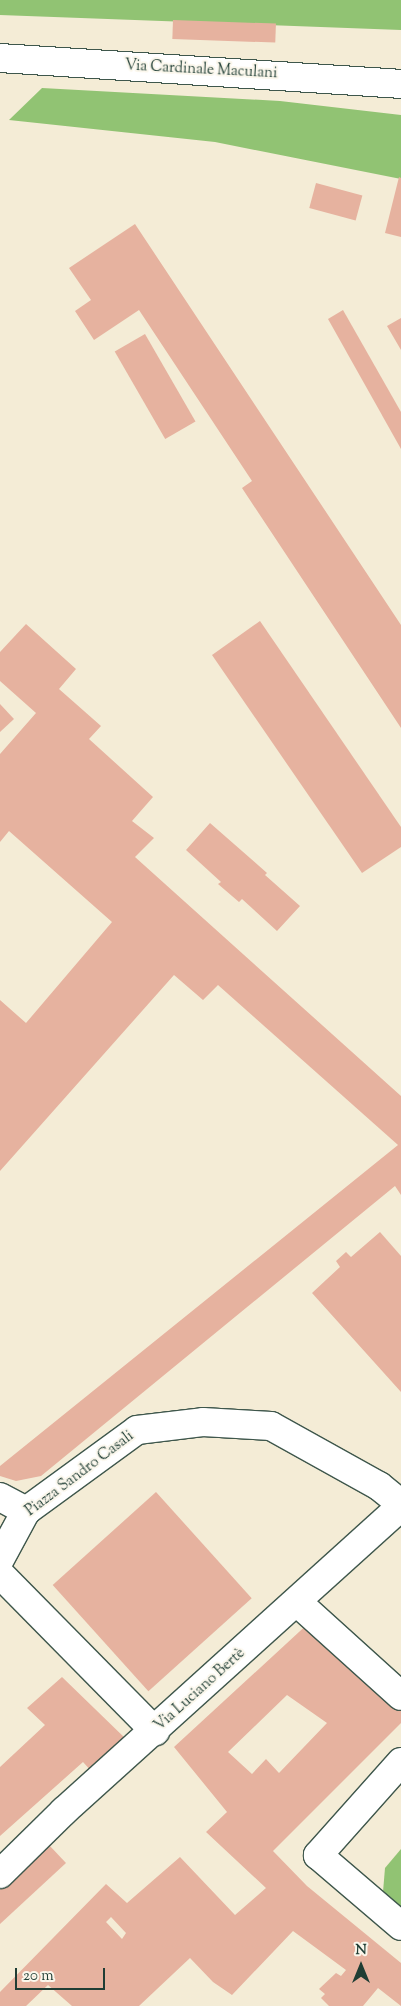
<!DOCTYPE html>
<html>
<head>
<meta charset="utf-8">
<style>
  body { margin:0 }
  #map { position:relative; width:401px; height:2006px; overflow:hidden; background:#f4ecd6; font-family:"Sorts Mill Goudy",serif }
  div>[style] { position:absolute }
  .green>* { inset:0; background:#91c373 }
  .building>* { inset:0; background:#e6b29f; transform-origin:0 0 }
  .roads { filter:drop-shadow(1px 0 #3f574c) drop-shadow(-1px 0 #3f574c) drop-shadow(0 1px #3f574c) drop-shadow(0 -1px #3f574c) }
  .minor>* { height:28px; margin:-14px; padding:0 14px; transform-origin:14px; border-radius:14px; background:#fff }
  span { translate:-50% -50%; white-space:nowrap; text-align:center; line-height:1.15; -webkit-text-stroke:4px #fbf7ec; paint-order:stroke }
  .street-label { font-size:15px; color:#1f3d34 }
  .north { position:absolute; left:336px; top:1941px; width:50px; height:50px; -webkit-text-stroke:4px #fbf7ec; paint-order:stroke; rotate:0deg; font-size:14px; font-weight:700; line-height:20px; text-align:center; color:#1f3d34 }
  .north::after { content:''; display:block; margin:auto; width:18px; height:22px; background:#1f3d34; clip-path:polygon(50% 0,100% 100%,50% 72%,0 100%) }
  .scale { position:absolute; left:15px; top:1968px; width:90px; height:22px; box-sizing:border-box; border:2px solid #1f3d34; border-top:0; padding-left:6px; font-size:15px; line-height:18px; white-space:nowrap; color:#1f3d34; -webkit-text-stroke:4px #fbf7ec; paint-order:stroke }
</style>
</head>
<body>
<div id="map">
  <div class="green">
    <div style="clip-path:polygon(0 0,401px 0,401px 30px,0 15px)"></div>
    <div style="clip-path:polygon(42px 88px,280px 101px,401px 115px,401px 179px,215px 142px,9px 120px)"></div>
    <div style="clip-path:polygon(401px 1849px,401px 1908px,383px 1892px,385px 1868px)"></div>
  </div>
  <div class="building">
    <div style="left:173px;top:20px;width:103px;height:19px;rotate:2deg"></div>
    <div style="clip-path:polygon(399px 177px,401px 178px,401px 237px,385px 233px)"></div>
    <div style="left:316px;top:183px;width:48px;height:26px;rotate:15deg"></div>
    <div style="clip-path:polygon(135px 224px,401px 625px,401px 728px,242px 488px,252px 481px,139px 310px,94px 340px,75px 311px,91px 300px,69px 268px)"></div>
    <div style="clip-path:polygon(343px 310px,401px 412px,401px 449px,328px 319px)"></div>
    <div style="clip-path:polygon(401px 318px,401px 350px,387px 326px)"></div>
    <div style="left:145px;top:334px;width:101px;height:35px;rotate:60deg"></div>
    <div style="clip-path:polygon(260px 621px,401px 827px,401px 847px,362px 873px,212px 655px)"></div>
    <div style="clip-path:polygon(26px 624px,76px 669px,59px 689px,101px 726px,89px 739px,153px 797px,132px 821px,154px 838px,135px 857px,401px 1096px,401px 1195px,395px 1186px,41px 1476px,16px 1481px,0 1476px,0 1466px,398px 1145px,218px 985px,203px 1000px,174px 975px,0 1171px,0 1000px,26px 1023px,112px 922px,9px 831px,0 842px,0 754px,36px 713px,0 681px,0 652px)"></div>
    <div style="clip-path:polygon(0 704px,14px 719px,0 732px)"></div>
    <div style="clip-path:polygon(210px 823px,267px 873px,265px 875px,300px 906px,277px 931px,242px 899px,239px 902px,218px 884px,221px 882px,186px 850px)"></div>
    <div style="clip-path:polygon(380px 1232px,401px 1256px,401px 1392px,312px 1293px,340px 1267px,336px 1261px,346px 1252px,351px 1257px)"></div>
    <div style="left:156px;top:1492px;width:143px;height:139px;rotate:48deg"></div>
    <div style="clip-path:polygon(evenodd,312px 1620px,401px 1700px,401px 1723px,273px 1851px,307px 1886px,401px 1963px,401px 2006px,378px 1988px,363px 2006px,329px 2006px,321px 1998px,325px 1994px,319px 1989px,336px 1973px,341px 1976px,346px 1970px,293px 1931px,232px 1995px,213px 1982px,190px 1958px,139px 2006px,72px 2006px,48px 1985px,26px 2006px,0 2006px,0 1992px,106px 1884px,127px 1903px,180px 1857px,235px 1915px,266px 1888px,206px 1832px,227px 1812px,174px 1747px,312px 1620px,287px 1695px,327px 1723px,279px 1773px,266px 1759px,252px 1774px,228px 1752px,287px 1695px,312px 1620px,111px 1917px,126px 1933px,122px 1939px,106px 1922px,111px 1917px)"></div>
    <div style="clip-path:polygon(62px 1677px,127px 1740px,93px 1773px,83px 1762px,0 1836px,0 1767px,45px 1725px,27px 1708px)"></div>
    <div style="clip-path:polygon(49px 1845px,66px 1863px,0 1924px,0 1890px)"></div>
  </div>
  <div class="roads">
    <div class="minor">
      <div style="left:0;top:58px;width:402px;rotate:3.7deg"></div>
      <div style="left:0;top:1497px;width:30px;rotate:28deg"></div>
      <div style="left:0;top:1559px;width:55px;rotate:-61.6deg"></div>
      <div style="left:26px;top:1511px;width:137px;rotate:-36.1deg"></div>
      <div style="left:137px;top:1430px;width:66px;rotate:-6.9deg"></div>
      <div style="left:203px;top:1422px;width:68px;rotate:3.4deg"></div>
      <div style="left:271px;top:1426px;width:124px;rotate:29.1deg"></div>
      <div style="left:379px;top:1486px;width:28px;rotate:39deg"></div>
      <div style="left:0;top:1574px;width:221px;rotate:45.4deg"></div>
      <div style="left:297px;top:1602px;width:140px;rotate:42.1deg"></div>
      <div style="left:401px;top:1762px;width:125px;rotate:131.7deg"></div>
      <div style="left:318px;top:1855px;width:109px;rotate:40.5deg"></div>
      <div style="left:0;top:1874px;width:90px;rotate:-44.5deg"></div>
      <div style="left:64px;top:1811px;width:454px;rotate:-42.1deg"></div>
    </div>
  </div>
  <div class="street-label">
    <span style="left:201px;top:70px;rotate:3deg">Via Cardinale Maculani</span>
    <span style="left:80px;top:1474px;rotate:-37deg">Piazza Sandro Casali</span>
    <span style="left:200px;top:1690px;rotate:-42deg">Via Luciano Bertè</span>
  </div>
  <div class="north">N</div>
  <div class="scale">20 m</div>
</div>
</body>
</html>
